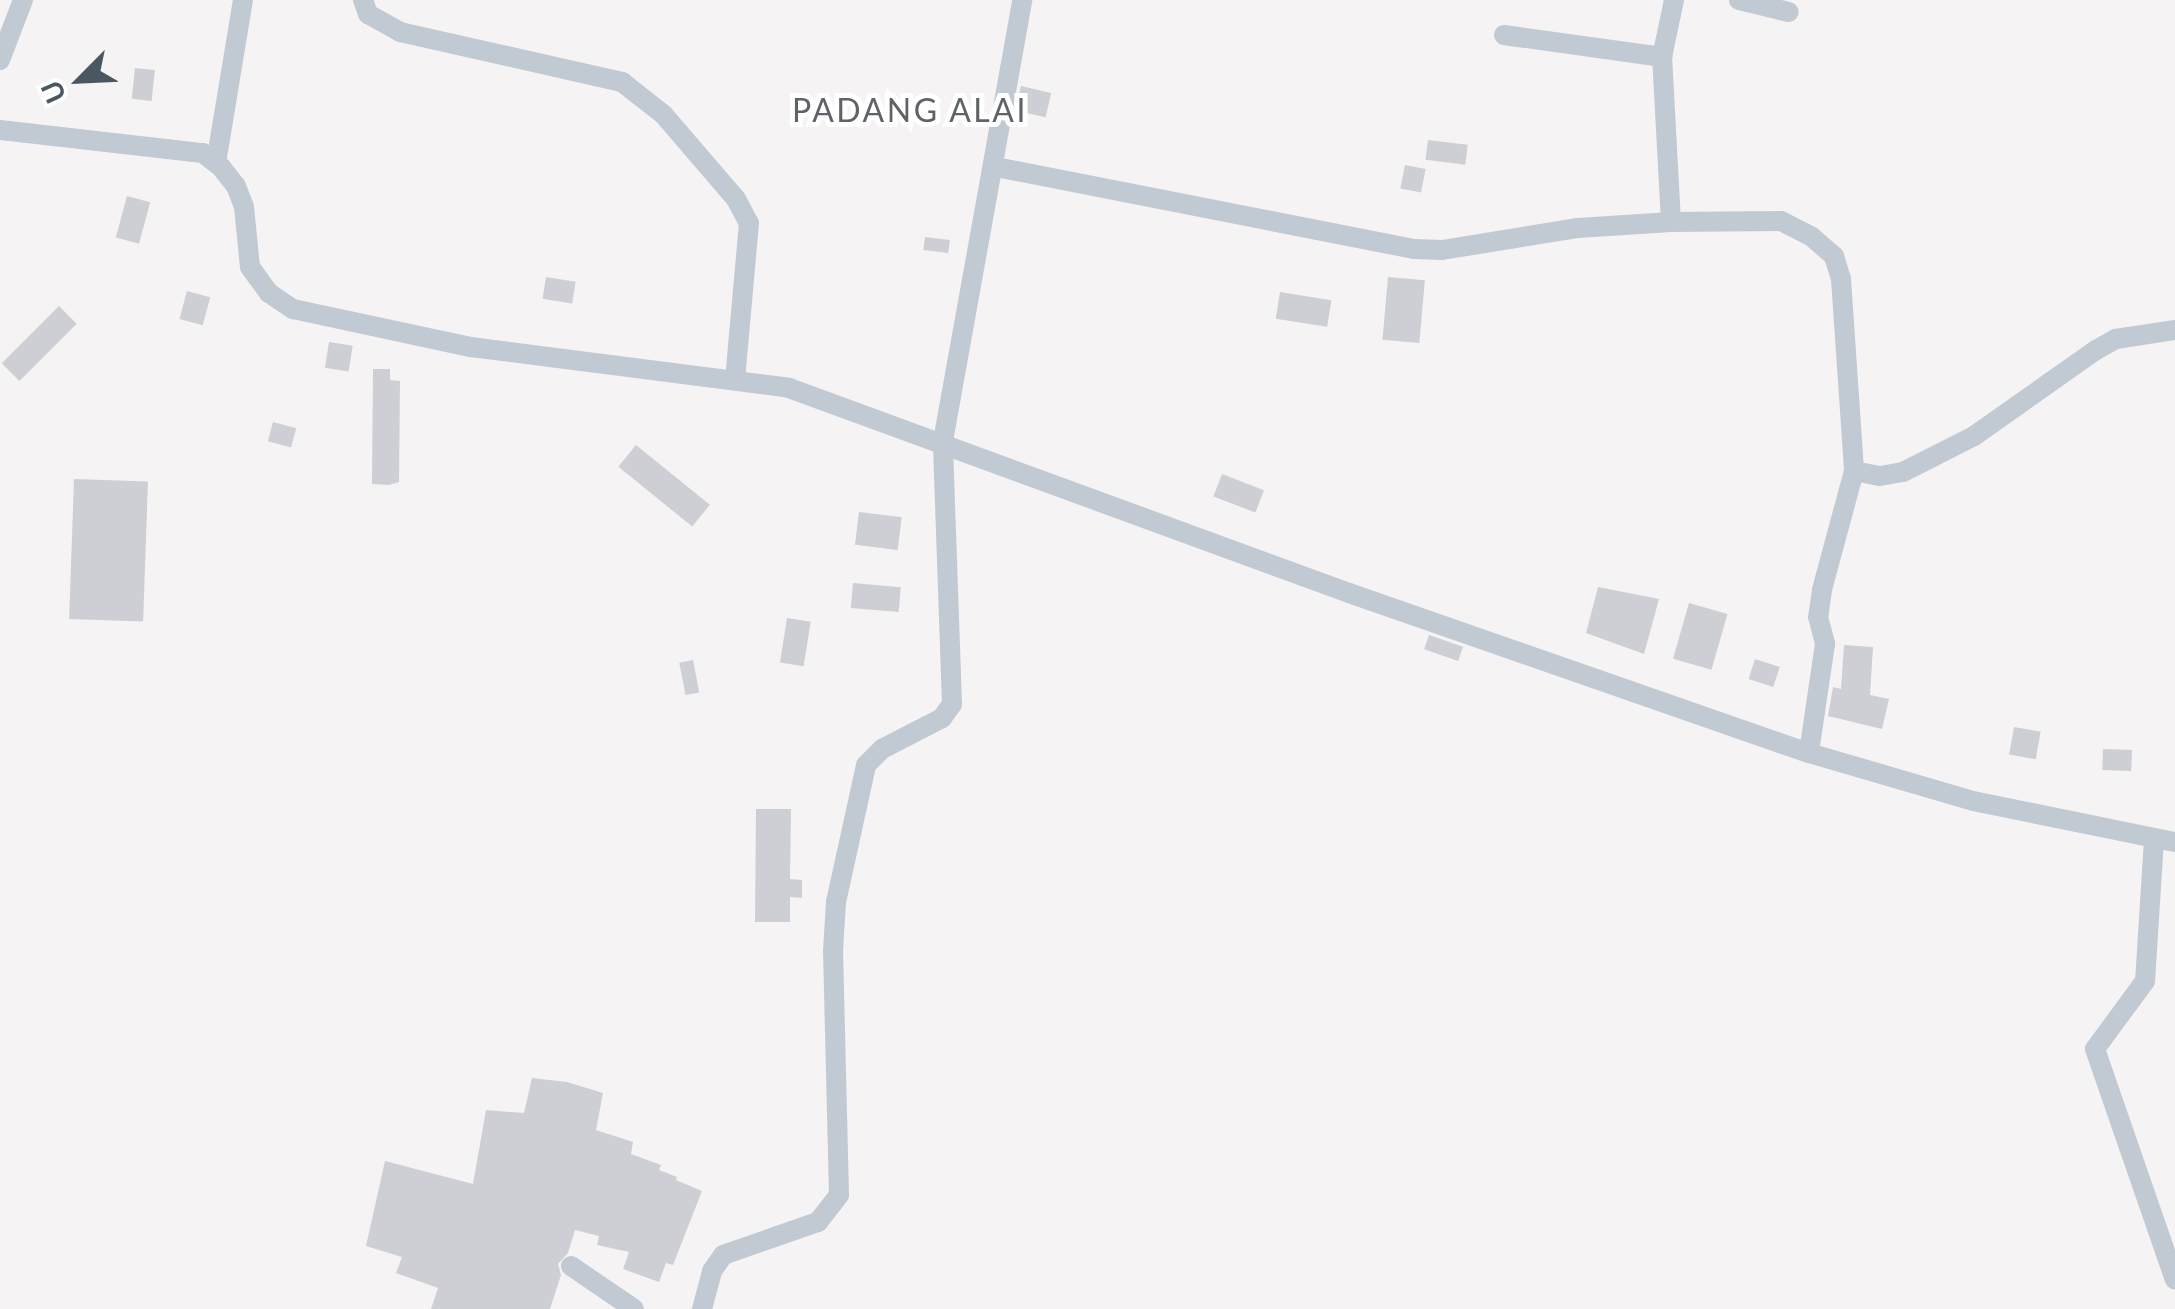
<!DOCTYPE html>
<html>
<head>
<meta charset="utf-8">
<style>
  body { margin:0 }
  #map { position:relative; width:2175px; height:1309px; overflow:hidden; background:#f5f3f3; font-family:Lato,sans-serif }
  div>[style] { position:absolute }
  .building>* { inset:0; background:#cdcfd5; transform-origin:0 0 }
  .minor>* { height:20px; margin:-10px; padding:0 10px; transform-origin:10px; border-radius:10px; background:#c1cad2 }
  span { translate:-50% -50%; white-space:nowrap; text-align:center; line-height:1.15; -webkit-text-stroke:10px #fff; paint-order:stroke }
  .quarter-label { font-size:32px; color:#5f6368; letter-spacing:2.5px }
  .north { position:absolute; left:30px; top:30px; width:100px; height:100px; -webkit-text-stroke:8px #fff; paint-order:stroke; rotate:246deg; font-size:28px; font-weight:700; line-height:40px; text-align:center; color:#4a5661 }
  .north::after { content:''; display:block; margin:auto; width:35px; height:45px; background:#4a5661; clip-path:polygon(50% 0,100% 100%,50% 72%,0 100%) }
</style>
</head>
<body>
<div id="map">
  <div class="building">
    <div style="left:135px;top:68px;width:20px;height:31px;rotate:6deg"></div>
    <div style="left:1021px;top:86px;width:31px;height:25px;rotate:13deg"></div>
    <div style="left:1428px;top:140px;width:40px;height:20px;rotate:7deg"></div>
    <div style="left:1405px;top:165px;width:21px;height:24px;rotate:11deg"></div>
    <div style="left:127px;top:196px;width:24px;height:43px;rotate:15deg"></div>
    <div style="left:925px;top:237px;width:25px;height:13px;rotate:7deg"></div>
    <div style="left:546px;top:277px;width:30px;height:22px;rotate:9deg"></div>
    <div style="left:1388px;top:277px;width:37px;height:63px;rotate:5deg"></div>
    <div style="left:187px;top:291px;width:24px;height:29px;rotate:15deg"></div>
    <div style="left:1280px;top:292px;width:52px;height:27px;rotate:9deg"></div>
    <div style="left:59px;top:306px;width:25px;height:81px;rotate:45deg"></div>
    <div style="left:329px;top:342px;width:24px;height:26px;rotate:9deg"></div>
    <div style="clip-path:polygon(373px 369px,390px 369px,390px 380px,400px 381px,399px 482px,389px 485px,372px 484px)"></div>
    <div style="left:273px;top:422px;width:24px;height:20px;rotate:15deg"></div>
    <div style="left:636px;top:445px;width:95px;height:28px;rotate:39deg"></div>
    <div style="left:1222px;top:474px;width:45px;height:24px;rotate:21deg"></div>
    <div style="left:74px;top:479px;width:74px;height:140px;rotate:2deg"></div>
    <div style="left:859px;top:512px;width:43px;height:33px;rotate:7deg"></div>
    <div style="left:853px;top:583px;width:48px;height:25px;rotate:5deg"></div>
    <div style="clip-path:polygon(1598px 587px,1659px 599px,1644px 654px,1586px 633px)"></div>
    <div style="left:1689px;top:603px;width:40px;height:58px;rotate:16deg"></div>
    <div style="left:787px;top:618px;width:24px;height:45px;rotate:9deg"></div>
    <div style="left:1429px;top:635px;width:36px;height:15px;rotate:19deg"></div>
    <div style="clip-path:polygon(1844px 645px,1873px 647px,1870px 695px,1889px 699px,1882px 729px,1828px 716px,1833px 687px,1841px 689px)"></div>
    <div style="left:1755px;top:659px;width:26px;height:21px;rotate:18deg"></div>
    <div style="left:693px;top:660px;width:33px;height:14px;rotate:79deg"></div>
    <div style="left:2014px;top:727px;width:27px;height:28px;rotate:10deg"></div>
    <div style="left:2103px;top:749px;width:29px;height:21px;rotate:2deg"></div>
    <div style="clip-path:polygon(756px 809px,791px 809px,790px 879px,802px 880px,802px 898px,790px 897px,790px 922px,755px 922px)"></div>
    <div style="clip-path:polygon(532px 1078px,567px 1082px,603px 1093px,596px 1130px,633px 1142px,631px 1154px,661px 1165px,659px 1170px,677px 1177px,676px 1180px,702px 1191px,673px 1265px,666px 1263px,659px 1282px,623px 1269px,629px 1252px,597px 1245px,599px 1236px,575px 1230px,568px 1253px,558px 1264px,561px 1275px,550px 1309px,431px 1309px,438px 1288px,396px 1273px,402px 1257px,366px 1246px,385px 1161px,473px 1184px,486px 1110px,524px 1113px)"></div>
  </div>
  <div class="minor">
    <div style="left:363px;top:0;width:15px;rotate:70deg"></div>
    <div style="left:368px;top:14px;width:37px;rotate:29deg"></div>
    <div style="left:400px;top:32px;width:228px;rotate:12.7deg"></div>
    <div style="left:622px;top:82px;width:52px;rotate:38deg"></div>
    <div style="left:663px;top:114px;width:112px;rotate:49.3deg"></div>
    <div style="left:736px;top:199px;width:27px;rotate:62deg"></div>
    <div style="left:749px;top:223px;width:157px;rotate:95.1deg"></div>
    <div style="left:1739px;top:0;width:51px;rotate:13.5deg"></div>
    <div style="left:1504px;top:35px;width:160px;rotate:7.9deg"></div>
    <div style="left:0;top:60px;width:64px;rotate:-69deg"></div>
    <div style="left:0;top:130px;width:204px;rotate:6.5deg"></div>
    <div style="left:203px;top:153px;width:23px;rotate:38deg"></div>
    <div style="left:221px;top:167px;width:24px;rotate:52deg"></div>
    <div style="left:236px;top:186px;width:22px;rotate:69deg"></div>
    <div style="left:244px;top:207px;width:60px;rotate:84.3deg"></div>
    <div style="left:250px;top:267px;width:32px;rotate:54deg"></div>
    <div style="left:269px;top:293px;width:29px;rotate:34deg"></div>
    <div style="left:293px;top:309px;width:182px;rotate:12.1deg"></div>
    <div style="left:471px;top:347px;width:321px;rotate:7.3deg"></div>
    <div style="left:789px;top:388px;width:596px;rotate:20.11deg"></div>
    <div style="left:1349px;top:593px;width:487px;rotate:19.2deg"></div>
    <div style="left:1809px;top:753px;width:171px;rotate:16.3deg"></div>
    <div style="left:1973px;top:801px;width:206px;rotate:11.5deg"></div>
    <div style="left:216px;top:163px;width:165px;rotate:-80.6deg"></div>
    <div style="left:996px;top:167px;width:426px;rotate:11.1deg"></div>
    <div style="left:1414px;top:249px;width:28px;rotate:2deg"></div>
    <div style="left:1442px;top:250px;width:138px;rotate:-9.2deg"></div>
    <div style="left:1578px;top:228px;width:93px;rotate:-3.7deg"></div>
    <div style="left:1671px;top:222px;width:110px;rotate:-0.5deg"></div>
    <div style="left:1781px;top:221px;width:35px;rotate:27deg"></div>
    <div style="left:1812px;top:237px;width:29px;rotate:41deg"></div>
    <div style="left:1834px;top:256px;width:24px;rotate:73deg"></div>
    <div style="left:1841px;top:279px;width:192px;rotate:86.1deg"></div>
    <div style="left:1854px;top:471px;width:123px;rotate:105.1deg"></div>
    <div style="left:1822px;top:590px;width:27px;rotate:98deg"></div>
    <div style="left:1818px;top:617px;width:28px;rotate:75deg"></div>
    <div style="left:1825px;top:644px;width:110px;rotate:98.4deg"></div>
    <div style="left:1671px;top:222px;width:165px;rotate:-93.1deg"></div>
    <div style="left:1662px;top:57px;width:58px;rotate:-78.1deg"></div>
    <div style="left:1854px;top:471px;width:26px;rotate:11deg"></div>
    <div style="left:1880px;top:476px;width:23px;rotate:-10deg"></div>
    <div style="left:1903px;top:472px;width:80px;rotate:-26.9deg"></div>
    <div style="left:1974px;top:436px;width:149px;rotate:-35.2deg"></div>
    <div style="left:2096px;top:350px;width:23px;rotate:-29deg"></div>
    <div style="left:2116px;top:339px;width:60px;rotate:-8.7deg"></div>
    <div style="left:2154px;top:839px;width:142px;rotate:93.6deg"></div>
    <div style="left:2145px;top:981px;width:84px;rotate:126.3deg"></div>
    <div style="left:2095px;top:1049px;width:244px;rotate:70.9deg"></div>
    <div style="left:571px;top:1266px;width:76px;rotate:34.3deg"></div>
    <div style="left:702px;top:1309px;width:39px;rotate:-75deg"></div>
    <div style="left:712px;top:1271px;width:19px;rotate:-55deg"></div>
    <div style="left:723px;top:1255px;width:101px;rotate:-19.2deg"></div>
    <div style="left:818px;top:1222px;width:34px;rotate:-52deg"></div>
    <div style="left:839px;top:1195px;width:244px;rotate:-91.4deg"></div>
    <div style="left:833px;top:951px;width:49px;rotate:-86.5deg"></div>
    <div style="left:836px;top:902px;width:140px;rotate:-77.6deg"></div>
    <div style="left:866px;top:765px;width:23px;rotate:-45deg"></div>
    <div style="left:882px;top:749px;width:68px;rotate:-27.3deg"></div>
    <div style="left:942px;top:718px;width:17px;rotate:-54deg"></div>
    <div style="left:952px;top:704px;width:263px;rotate:-92deg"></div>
    <div style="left:943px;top:441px;width:448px;rotate:-79.8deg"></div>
  </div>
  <div class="quarter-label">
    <span style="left:910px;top:110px">PADANG ALAI</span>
  </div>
  <div class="north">U</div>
</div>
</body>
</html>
